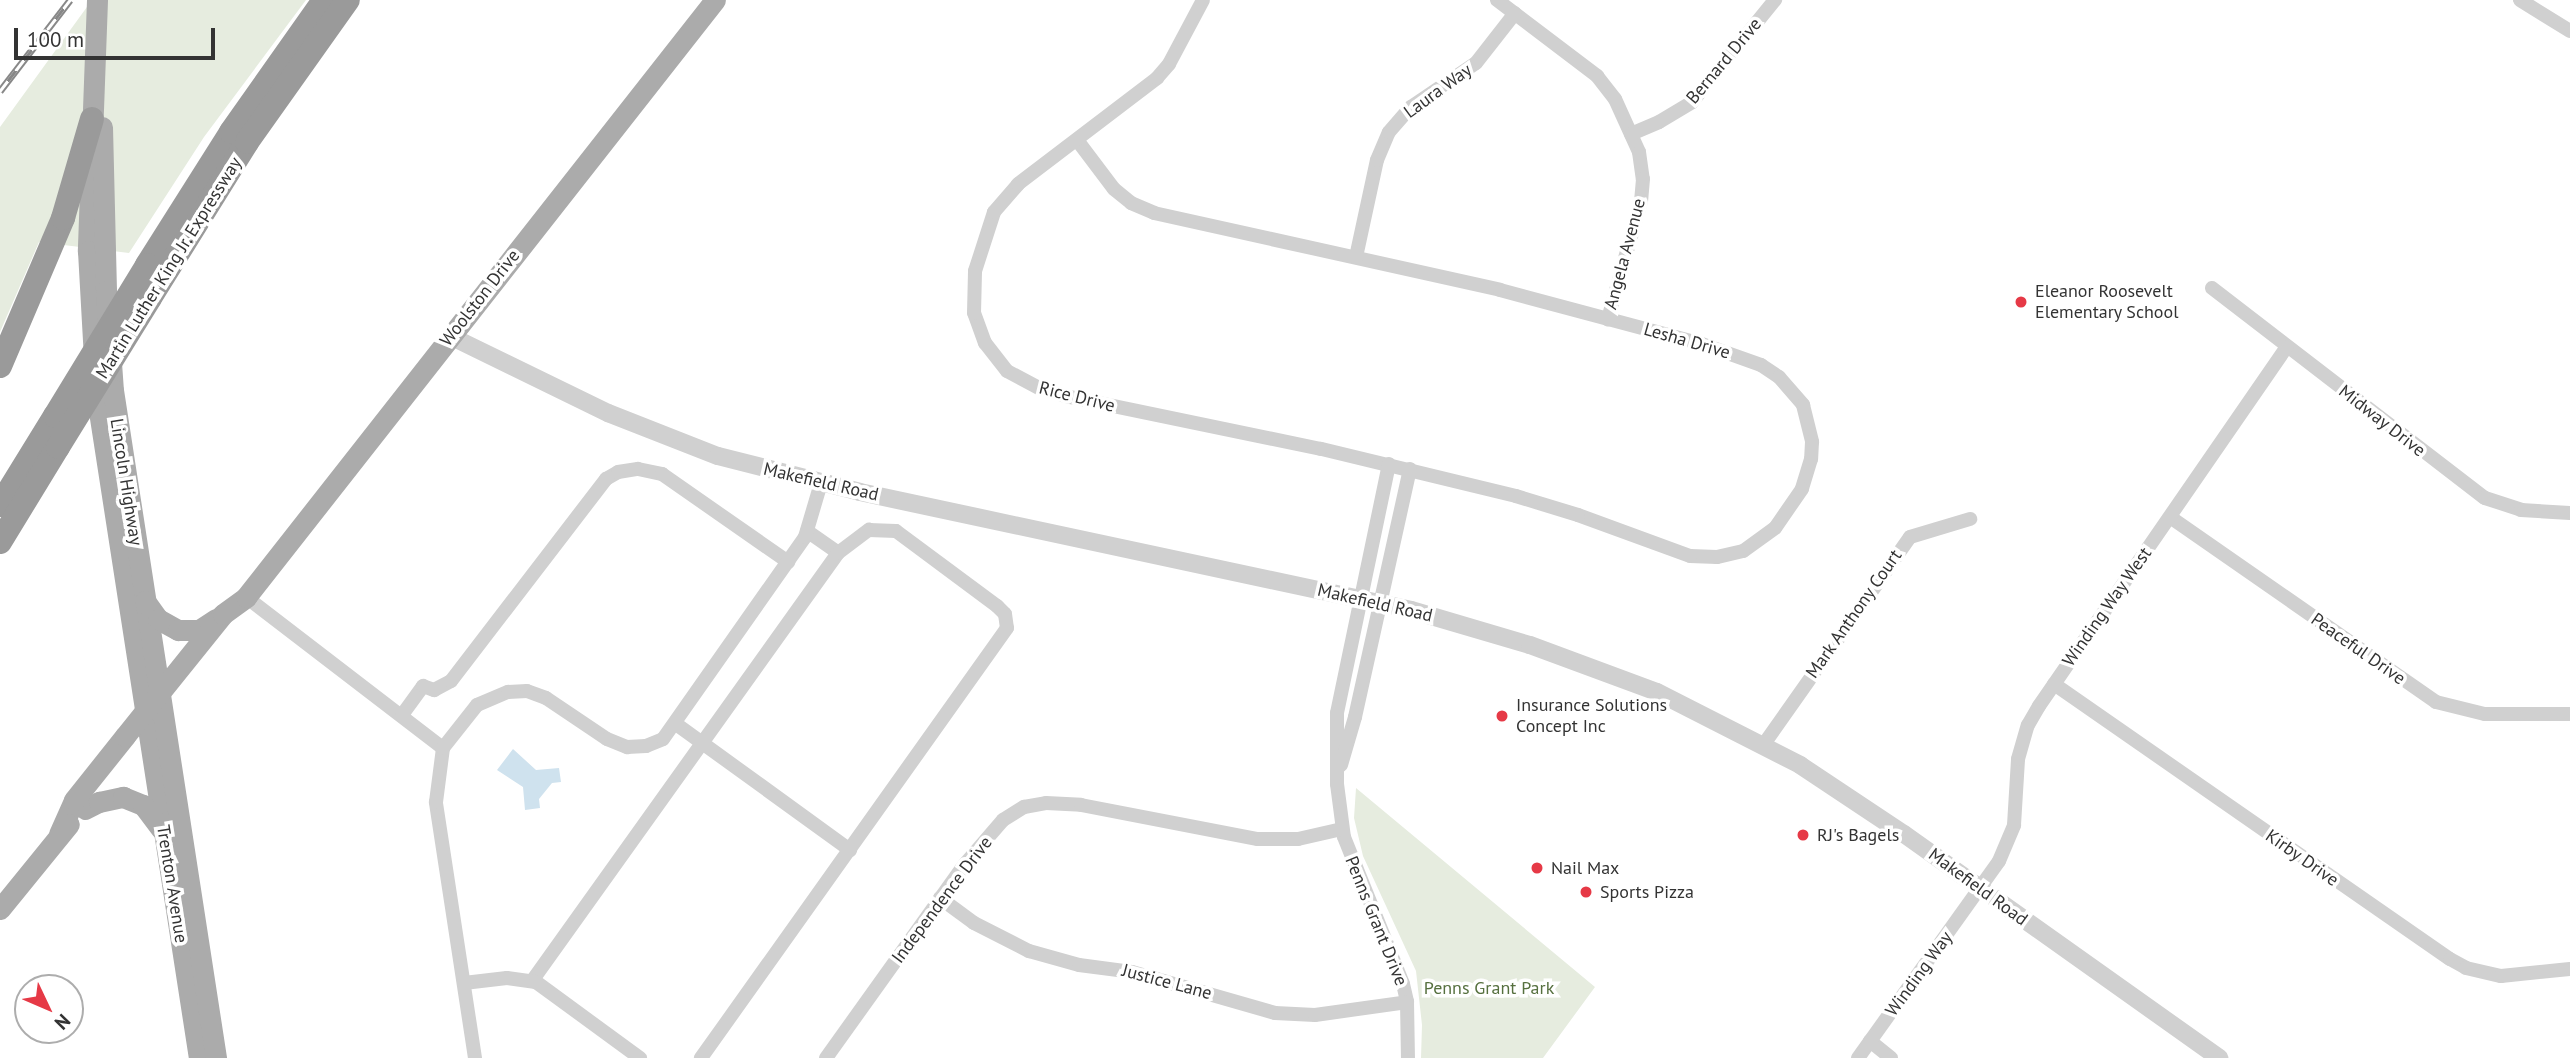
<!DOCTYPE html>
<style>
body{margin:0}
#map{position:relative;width:2570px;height:1058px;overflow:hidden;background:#fff;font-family:"PT Sans",sans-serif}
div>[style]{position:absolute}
.green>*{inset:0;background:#e6ecdf}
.water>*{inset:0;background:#cfe2ee}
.minor>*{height:14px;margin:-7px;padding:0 7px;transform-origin:7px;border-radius:7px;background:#d0d0d0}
.tertiary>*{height:18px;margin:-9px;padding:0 9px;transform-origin:9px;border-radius:9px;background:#d0d0d0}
.primary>*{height:21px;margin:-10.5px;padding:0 10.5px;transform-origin:10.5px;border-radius:10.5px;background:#ababab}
.motorway>*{height:24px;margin:-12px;padding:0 12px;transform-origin:12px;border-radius:12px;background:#9a9a9a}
.rail>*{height:7px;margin-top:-3.5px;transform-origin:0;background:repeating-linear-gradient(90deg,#fff 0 13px,#888 0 26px);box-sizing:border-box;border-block:2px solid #888}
.motorway-bridge>*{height:24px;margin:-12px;padding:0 12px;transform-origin:12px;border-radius:12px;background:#9a9a9a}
.dots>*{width:19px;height:19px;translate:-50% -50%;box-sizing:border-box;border:4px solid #fff;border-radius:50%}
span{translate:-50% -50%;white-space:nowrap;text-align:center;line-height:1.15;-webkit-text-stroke:7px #fff;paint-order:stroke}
.street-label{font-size:18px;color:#333}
.poi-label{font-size:18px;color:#333}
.left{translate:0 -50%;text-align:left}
.park-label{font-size:18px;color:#56703f}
.north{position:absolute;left:14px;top:974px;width:70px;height:70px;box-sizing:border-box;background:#fff;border:2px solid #adadad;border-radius:50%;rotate:134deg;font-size:19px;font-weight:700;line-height:28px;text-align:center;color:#333}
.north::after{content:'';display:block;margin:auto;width:24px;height:32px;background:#e63946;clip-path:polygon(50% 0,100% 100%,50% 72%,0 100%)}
.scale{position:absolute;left:14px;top:28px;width:201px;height:32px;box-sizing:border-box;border:4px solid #333;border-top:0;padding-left:9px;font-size:21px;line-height:24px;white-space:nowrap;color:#333;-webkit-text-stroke:5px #fff;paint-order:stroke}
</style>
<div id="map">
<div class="green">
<div style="clip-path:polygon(92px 0,306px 0,204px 137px,129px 253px,39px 242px,0 332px,0 127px)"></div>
<div style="clip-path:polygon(1356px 788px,1595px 987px,1543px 1058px,1421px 1058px,1422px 1025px,1416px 971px,1363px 856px,1354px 818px)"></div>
</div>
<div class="water">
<div style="clip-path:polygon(513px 749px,536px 770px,559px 768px,561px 782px,552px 783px,539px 799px,540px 808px,525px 810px,523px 787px,497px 770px)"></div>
</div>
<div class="minor">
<div style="left:1497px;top:0;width:126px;rotate:37.2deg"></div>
<div style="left:1597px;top:76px;width:29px;rotate:52deg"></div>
<div style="left:1615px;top:99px;width:58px;rotate:65.6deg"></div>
<div style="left:1639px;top:152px;width:27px;rotate:82deg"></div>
<div style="left:1643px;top:179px;width:22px;rotate:95deg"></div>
<div style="left:1641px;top:201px;width:123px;rotate:105.6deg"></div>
<div style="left:2520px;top:0;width:59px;rotate:31.8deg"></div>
<div style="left:1631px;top:134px;width:30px;rotate:-23deg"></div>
<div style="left:1659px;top:122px;width:39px;rotate:-31deg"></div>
<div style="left:1692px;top:102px;width:132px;rotate:-50.9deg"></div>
<div style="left:1077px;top:140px;width:61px;rotate:52.9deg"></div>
<div style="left:1114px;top:189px;width:22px;rotate:39deg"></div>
<div style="left:1131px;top:203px;width:25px;rotate:23deg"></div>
<div style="left:1154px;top:213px;width:354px;rotate:12.5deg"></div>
<div style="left:1500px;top:290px;width:209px;rotate:15deg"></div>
<div style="left:1702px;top:344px;width:63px;rotate:19.6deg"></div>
<div style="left:1761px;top:365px;width:22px;rotate:34deg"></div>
<div style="left:1779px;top:377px;width:37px;rotate:49deg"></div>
<div style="left:1803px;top:405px;width:38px;rotate:76deg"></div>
<div style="left:1812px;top:442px;width:17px;rotate:93deg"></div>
<div style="left:1811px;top:459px;width:31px;rotate:107deg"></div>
<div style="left:1802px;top:489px;width:47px;rotate:124.7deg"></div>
<div style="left:1775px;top:528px;width:39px;rotate:144deg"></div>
<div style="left:1743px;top:551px;width:27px;rotate:167deg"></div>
<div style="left:1717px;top:557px;width:27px;rotate:-178deg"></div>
<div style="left:1690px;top:556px;width:119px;rotate:-159.9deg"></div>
<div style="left:1578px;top:515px;width:65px;rotate:-163deg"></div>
<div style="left:1516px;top:496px;width:201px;rotate:-166.4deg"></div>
<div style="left:1321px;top:449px;width:257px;rotate:-168.3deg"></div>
<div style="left:1069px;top:397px;width:31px;rotate:-163deg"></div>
<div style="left:1039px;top:388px;width:36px;rotate:-152deg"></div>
<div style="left:1007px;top:371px;width:36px;rotate:-128deg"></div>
<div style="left:985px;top:343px;width:32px;rotate:-110deg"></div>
<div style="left:974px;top:313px;width:42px;rotate:-88.6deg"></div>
<div style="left:975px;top:271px;width:62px;rotate:-72.1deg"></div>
<div style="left:994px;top:212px;width:37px;rotate:-49deg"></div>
<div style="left:1018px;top:184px;width:175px;rotate:-37.3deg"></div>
<div style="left:1157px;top:78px;width:18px;rotate:-49deg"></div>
<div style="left:1169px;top:64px;width:72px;rotate:-62deg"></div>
<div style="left:1356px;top:257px;width:99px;rotate:-77.8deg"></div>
<div style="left:1377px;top:160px;width:30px;rotate:-67deg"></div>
<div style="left:1389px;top:132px;width:33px;rotate:-49deg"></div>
<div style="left:1411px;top:107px;width:78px;rotate:-34.1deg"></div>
<div style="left:1476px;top:63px;width:63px;rotate:-52deg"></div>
<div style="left:2212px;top:288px;width:344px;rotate:37.6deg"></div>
<div style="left:2485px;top:498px;width:38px;rotate:18deg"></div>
<div style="left:2521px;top:510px;width:49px;rotate:3.5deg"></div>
<div style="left:1389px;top:464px;width:254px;rotate:101.8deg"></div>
<div style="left:1337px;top:713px;width:71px;rotate:90deg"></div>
<div style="left:1337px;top:784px;width:53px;rotate:82.5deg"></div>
<div style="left:1344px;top:837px;width:158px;rotate:68.1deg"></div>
<div style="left:1403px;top:984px;width:18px;rotate:77deg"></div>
<div style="left:1407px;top:1002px;width:56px;rotate:89deg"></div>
<div style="left:2170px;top:517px;width:324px;rotate:34.8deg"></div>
<div style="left:2436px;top:702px;width:50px;rotate:13.8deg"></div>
<div style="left:2485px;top:714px;width:85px"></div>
<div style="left:807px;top:531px;width:38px;rotate:35deg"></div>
<div style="left:246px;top:597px;width:248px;rotate:37.5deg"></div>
<div style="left:2054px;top:684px;width:482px;rotate:34.8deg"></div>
<div style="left:2450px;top:959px;width:18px;rotate:29deg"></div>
<div style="left:2466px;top:968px;width:36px;rotate:13deg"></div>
<div style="left:2501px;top:976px;width:69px;rotate:-5.8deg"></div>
<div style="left:402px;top:715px;width:36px;rotate:-54deg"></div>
<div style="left:423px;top:686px;width:12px;rotate:20deg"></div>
<div style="left:434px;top:690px;width:19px;rotate:-28deg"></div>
<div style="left:451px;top:681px;width:255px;rotate:-52.5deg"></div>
<div style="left:606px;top:479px;width:14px;rotate:-30deg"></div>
<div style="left:618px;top:472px;width:20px;rotate:-9deg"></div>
<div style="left:638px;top:469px;width:25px;rotate:12deg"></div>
<div style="left:662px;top:474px;width:154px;rotate:34.9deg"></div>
<div style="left:676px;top:724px;width:215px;rotate:35.9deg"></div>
<div style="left:1764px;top:744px;width:253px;rotate:-54.8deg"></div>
<div style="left:1910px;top:537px;width:63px;rotate:-16.7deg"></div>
<div style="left:1341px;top:765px;width:50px;rotate:-73.7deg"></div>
<div style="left:1355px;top:717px;width:254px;rotate:-77.5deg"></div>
<div style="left:940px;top:898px;width:42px;rotate:36.3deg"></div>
<div style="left:974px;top:923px;width:62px;rotate:27deg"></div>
<div style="left:1029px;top:951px;width:52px;rotate:15.6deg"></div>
<div style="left:1079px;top:965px;width:53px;rotate:7.5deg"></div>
<div style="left:1132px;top:972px;width:149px;rotate:16deg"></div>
<div style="left:1275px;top:1013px;width:40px;rotate:2.9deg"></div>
<div style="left:1315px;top:1015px;width:93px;rotate:-8deg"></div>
<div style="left:532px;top:981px;width:526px;rotate:-54.44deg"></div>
<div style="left:838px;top:553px;width:39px;rotate:-37deg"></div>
<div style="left:869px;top:530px;width:27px;rotate:2deg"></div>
<div style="left:896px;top:531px;width:126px;rotate:36.6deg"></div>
<div style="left:997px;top:606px;width:11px;rotate:45deg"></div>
<div style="left:1005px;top:614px;width:14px;rotate:82deg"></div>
<div style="left:1007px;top:628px;width:528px;rotate:125.44deg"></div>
<div style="left:464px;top:983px;width:43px;rotate:-6.6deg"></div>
<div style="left:507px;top:978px;width:29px;rotate:8deg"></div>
<div style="left:536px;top:982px;width:129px;rotate:36.2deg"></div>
<div style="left:1870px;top:1041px;width:27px;rotate:39deg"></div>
<div style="left:475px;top:1058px;width:259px;rotate:-98.7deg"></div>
<div style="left:436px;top:802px;width:54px;rotate:-82.6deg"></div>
<div style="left:443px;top:748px;width:55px;rotate:-51.7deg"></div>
<div style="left:477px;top:705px;width:34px;rotate:-23deg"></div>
<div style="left:508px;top:692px;width:19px;rotate:-3deg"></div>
<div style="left:527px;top:691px;width:20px;rotate:20deg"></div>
<div style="left:546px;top:698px;width:73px;rotate:33.9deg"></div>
<div style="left:607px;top:739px;width:22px;rotate:22deg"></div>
<div style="left:627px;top:747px;width:19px;rotate:-3deg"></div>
<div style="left:646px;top:746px;width:18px;rotate:-22deg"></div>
<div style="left:663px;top:739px;width:247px;rotate:-54.9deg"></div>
<div style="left:805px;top:537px;width:56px;rotate:-73.5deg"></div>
<div style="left:826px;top:1058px;width:239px;rotate:-54.4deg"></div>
<div style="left:965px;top:864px;width:58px;rotate:-49.2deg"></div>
<div style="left:1003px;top:820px;width:25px;rotate:-32deg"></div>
<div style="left:1024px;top:807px;width:22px;rotate:-10deg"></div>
<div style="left:1046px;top:803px;width:35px;rotate:3deg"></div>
<div style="left:1081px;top:805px;width:180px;rotate:10.9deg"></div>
<div style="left:1258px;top:839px;width:40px"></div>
<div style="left:1298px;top:839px;width:45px;rotate:-12.8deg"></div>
<div style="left:1858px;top:1058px;width:242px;rotate:-54.4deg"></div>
<div style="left:1999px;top:861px;width:39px;rotate:-67deg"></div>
<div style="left:2014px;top:825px;width:66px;rotate:-86.5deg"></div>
<div style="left:2018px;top:759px;width:35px;rotate:-74deg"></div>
<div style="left:2028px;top:725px;width:22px;rotate:-60deg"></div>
<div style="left:2039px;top:706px;width:436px;rotate:-55.4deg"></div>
</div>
<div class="tertiary">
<div style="left:450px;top:336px;width:176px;rotate:26deg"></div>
<div style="left:608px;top:413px;width:118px;rotate:21.4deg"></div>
<div style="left:718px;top:456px;width:146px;rotate:14.2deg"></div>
<div style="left:860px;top:492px;width:563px;rotate:12.09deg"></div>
<div style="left:1411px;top:610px;width:124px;rotate:16.4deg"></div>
<div style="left:1530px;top:645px;width:135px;rotate:20.3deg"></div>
<div style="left:1657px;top:692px;width:161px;rotate:27deg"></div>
<div style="left:1800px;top:765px;width:125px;rotate:33.6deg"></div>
<div style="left:1904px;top:834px;width:387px;rotate:35.4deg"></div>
</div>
<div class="primary">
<div style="left:97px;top:0;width:251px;rotate:92.1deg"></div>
<div style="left:88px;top:251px;width:141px;rotate:86.8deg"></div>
<div style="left:96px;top:392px;width:674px;rotate:81.21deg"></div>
<div style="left:102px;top:127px;width:164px;rotate:88.6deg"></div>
<div style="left:106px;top:291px;width:99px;rotate:86deg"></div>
<div style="left:113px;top:390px;width:676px;rotate:81.23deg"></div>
<div style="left:145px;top:601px;width:22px;rotate:54deg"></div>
<div style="left:158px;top:619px;width:23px;rotate:29deg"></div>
<div style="left:178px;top:630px;width:21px"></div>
<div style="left:199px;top:630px;width:20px;rotate:-33deg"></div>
<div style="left:85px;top:809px;width:16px;rotate:-27deg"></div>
<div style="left:99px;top:802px;width:25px;rotate:-12deg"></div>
<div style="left:123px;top:797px;width:22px;rotate:22deg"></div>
<div style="left:143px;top:805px;width:30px;rotate:53deg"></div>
<div style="left:59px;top:834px;width:37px;rotate:-66deg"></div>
<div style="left:74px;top:800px;width:82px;rotate:-51.4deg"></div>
<div style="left:125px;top:736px;width:156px;rotate:-51.2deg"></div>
<div style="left:223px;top:614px;width:29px;rotate:-36deg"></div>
<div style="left:246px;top:597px;width:759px;rotate:-51.85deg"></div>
<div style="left:0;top:909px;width:109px;rotate:-50.9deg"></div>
</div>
<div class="motorway">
<div style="left:147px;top:265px;width:157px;rotate:-57.7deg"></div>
<div style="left:231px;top:132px;width:161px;rotate:-54.8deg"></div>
<div style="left:150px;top:298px;width:184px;rotate:-58.1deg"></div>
<div style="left:247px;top:142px;width:174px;rotate:-54.6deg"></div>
<div style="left:0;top:366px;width:161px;rotate:-66.9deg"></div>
<div style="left:63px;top:218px;width:103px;rotate:-73.7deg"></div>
<div style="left:0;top:505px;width:105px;rotate:-58.3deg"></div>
<div style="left:0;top:542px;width:111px;rotate:-58.6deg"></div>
</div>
<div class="rail">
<div style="left:0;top:91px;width:115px;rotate:-52.4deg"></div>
</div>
<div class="motorway-bridge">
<div style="left:55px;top:416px;width:177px;rotate:-58.6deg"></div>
<div style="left:58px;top:447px;width:175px;rotate:-58.3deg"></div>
</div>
<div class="dots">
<div style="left:2021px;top:302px;background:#e63946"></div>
<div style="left:1502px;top:716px;background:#e63946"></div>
<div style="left:1803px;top:835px;background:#e63946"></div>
<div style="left:1537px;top:868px;background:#e63946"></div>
<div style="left:1586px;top:892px;background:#e63946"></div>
</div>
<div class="street-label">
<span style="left:1724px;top:61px;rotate:-50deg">Bernard Drive</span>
<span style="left:1438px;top:91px;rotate:-36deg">Laura Way</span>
<span style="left:1625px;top:254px;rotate:-75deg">Angela Avenue</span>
<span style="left:169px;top:268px;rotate:-58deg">Martin Luther King Jr. Expressway</span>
<span style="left:480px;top:298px;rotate:-52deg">Woolston Drive</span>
<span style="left:1687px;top:341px;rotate:16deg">Lesha Drive</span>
<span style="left:1077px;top:397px;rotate:14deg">Rice Drive</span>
<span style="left:2382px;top:421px;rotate:38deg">Midway Drive</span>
<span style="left:126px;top:482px;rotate:81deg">Lincoln Highway</span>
<span style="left:821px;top:482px;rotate:13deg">Makefield Road</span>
<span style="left:1375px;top:603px;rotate:13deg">Makefield Road</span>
<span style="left:2107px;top:607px;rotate:-55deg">Winding Way West</span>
<span style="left:1854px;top:614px;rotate:-55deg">Mark Anthony Court</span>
<span style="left:2358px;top:649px;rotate:35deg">Peaceful Drive</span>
<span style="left:2302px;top:858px;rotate:35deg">Kirby Drive</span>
<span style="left:172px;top:884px;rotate:81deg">Trenton Avenue</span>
<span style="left:1978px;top:887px;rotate:36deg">Makefield Road</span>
<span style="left:942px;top:900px;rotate:-53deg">Independence Drive</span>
<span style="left:1376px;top:921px;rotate:68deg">Penns Grant Drive</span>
<span style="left:1919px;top:974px;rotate:-54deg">Winding Way</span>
<span style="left:1167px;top:982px;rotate:15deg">Justice Lane</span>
</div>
<div class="poi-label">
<span class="left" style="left:2035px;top:302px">Eleanor Roosevelt<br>Elementary School</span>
<span class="left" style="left:1516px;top:716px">Insurance Solutions<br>Concept Inc</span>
<span class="left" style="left:1817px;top:835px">RJ's Bagels</span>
<span class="left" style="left:1551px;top:868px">Nail Max</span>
<span class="left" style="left:1600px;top:892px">Sports Pizza</span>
</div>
<div class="park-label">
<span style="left:1489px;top:988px">Penns Grant Park</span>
</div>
<div class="north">N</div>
<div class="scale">100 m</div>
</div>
